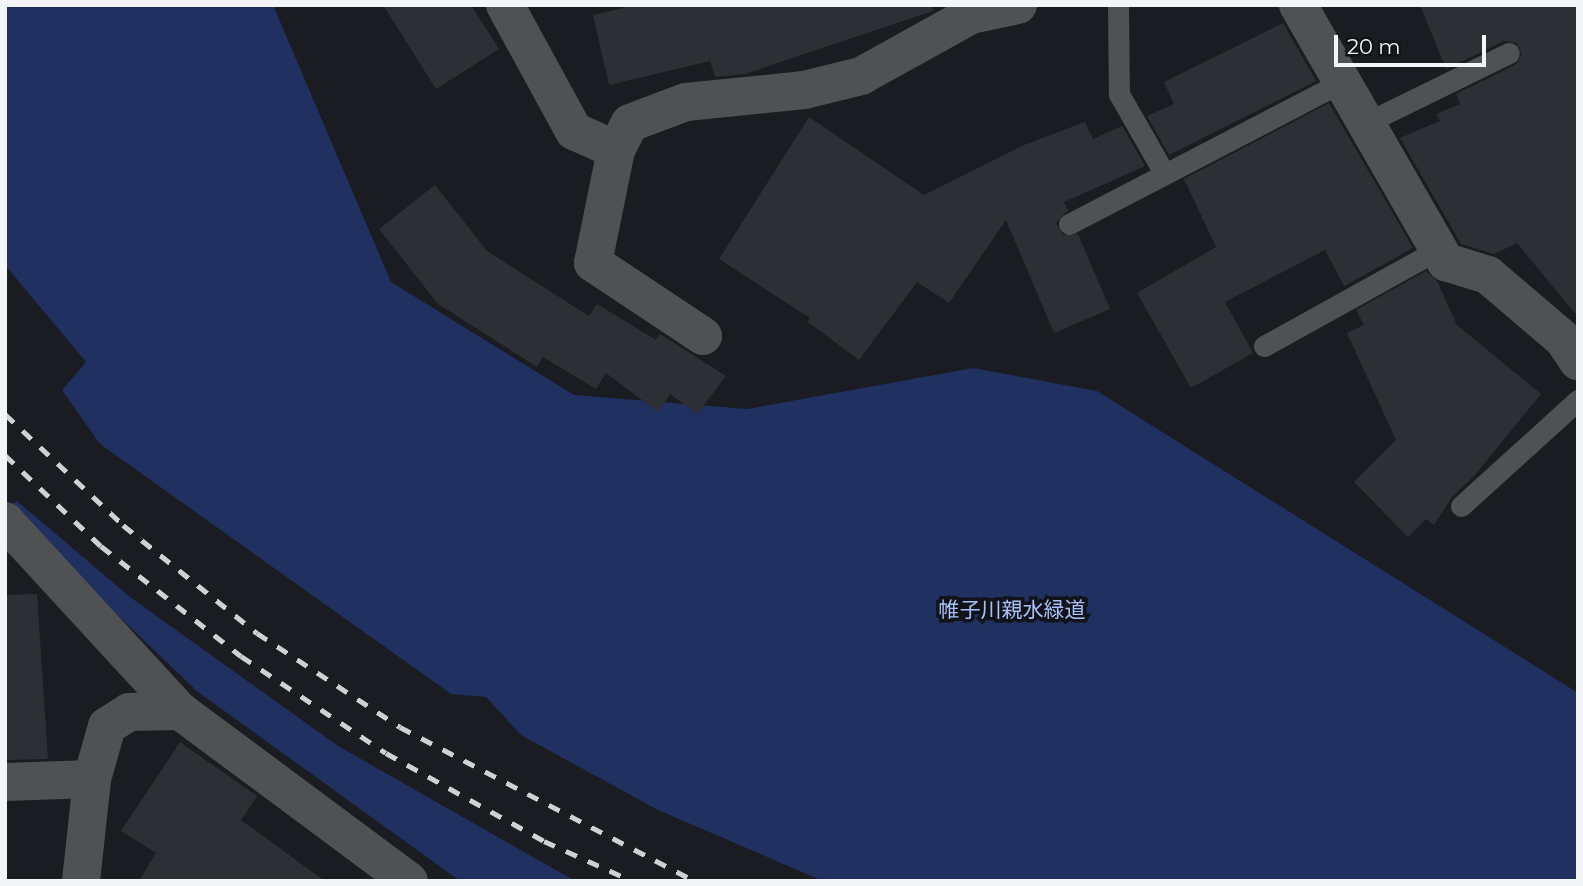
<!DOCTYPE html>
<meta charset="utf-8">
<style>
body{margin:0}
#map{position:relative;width:1583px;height:886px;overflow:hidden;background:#1a1c21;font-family:Montserrat,"Noto Sans JP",sans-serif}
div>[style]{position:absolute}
.green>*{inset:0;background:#1f3061}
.building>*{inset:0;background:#2d2f34}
.lane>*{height:21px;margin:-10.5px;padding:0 10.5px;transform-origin:10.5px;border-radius:10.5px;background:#4f5153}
.street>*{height:38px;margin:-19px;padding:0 19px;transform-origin:19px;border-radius:19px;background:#4f5153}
.rail>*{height:5px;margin-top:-2.5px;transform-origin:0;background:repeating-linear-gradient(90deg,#cfd1d4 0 12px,transparent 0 24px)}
span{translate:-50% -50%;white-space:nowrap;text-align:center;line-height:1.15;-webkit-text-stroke:7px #111318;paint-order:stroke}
.park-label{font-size:21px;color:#a8c0f9}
.frame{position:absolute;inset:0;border:7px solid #f3f5f8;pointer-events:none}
.scale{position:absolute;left:1334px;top:35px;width:152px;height:32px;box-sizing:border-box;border:4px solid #f3f5f8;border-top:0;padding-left:9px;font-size:21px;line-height:24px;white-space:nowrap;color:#f3f5f8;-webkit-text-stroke:5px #111318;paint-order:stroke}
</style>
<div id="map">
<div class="green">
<div style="clip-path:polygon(5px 5px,273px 5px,391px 282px,574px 395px,747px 409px,973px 368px,1097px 391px,1578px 693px,1578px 881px,823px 881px,658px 810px,521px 735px,486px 697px,451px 694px,100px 444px,62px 390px,86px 362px,5px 265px)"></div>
<div style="clip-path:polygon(17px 501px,130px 597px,338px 746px,575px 881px,460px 881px,198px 692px,110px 608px,12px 504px)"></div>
</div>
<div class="building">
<div style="clip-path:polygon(383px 5px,471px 5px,499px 49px,436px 89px)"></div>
<div style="clip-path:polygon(636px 5px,932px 5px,933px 11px,745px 74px,715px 77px,710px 61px,609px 85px,593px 15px)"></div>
<div style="clip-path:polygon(1420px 5px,1578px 5px,1578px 317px,1517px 243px,1494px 254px,1461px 244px,1400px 138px,1440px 121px,1436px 114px,1460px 104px,1456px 94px,1515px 65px,1522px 55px,1517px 43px,1504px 41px,1446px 69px)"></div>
<div style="clip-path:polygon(1283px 23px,1316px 81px,1169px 155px,1147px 116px,1174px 104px,1164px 82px)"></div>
<div style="clip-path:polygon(1329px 103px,1413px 248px,1344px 286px,1325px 250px,1225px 302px,1253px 353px,1191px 388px,1137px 293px,1216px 247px,1184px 179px)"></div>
<div style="clip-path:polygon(809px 117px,924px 195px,1024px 145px,1085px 122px,1093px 139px,1122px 126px,1145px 166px,1064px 202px,1068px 210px,1056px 223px,1063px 235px,1078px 234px,1110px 309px,1054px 333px,1006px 220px,949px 303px,917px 282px,859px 360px,808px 322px,810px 318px,719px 259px)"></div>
<div style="clip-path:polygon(435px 185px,487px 251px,589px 316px,597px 304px,656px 340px,660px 334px,726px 376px,697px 414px,670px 394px,658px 412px,606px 373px,596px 389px,543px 357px,537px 367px,438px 304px,379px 229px)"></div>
<div style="clip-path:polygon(1426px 271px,1437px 281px,1457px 325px,1541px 394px,1474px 476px,1452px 497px,1434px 525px,1426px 519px,1408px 537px,1354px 482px,1396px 440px,1347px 333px,1364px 325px,1356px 310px)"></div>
<div style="clip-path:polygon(37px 594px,48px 759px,5px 760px,5px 595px)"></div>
<div style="clip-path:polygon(180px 742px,257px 796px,241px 820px,325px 881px,139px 881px,156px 853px,121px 831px)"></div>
</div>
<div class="lane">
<div style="left:1118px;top:5px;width:89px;rotate:89.4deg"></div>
<div style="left:1119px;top:94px;width:91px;rotate:60.3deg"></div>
<div style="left:1366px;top:123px;width:159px;rotate:-26.1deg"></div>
<div style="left:1069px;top:224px;width:308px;rotate:-27.5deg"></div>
<div style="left:1264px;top:346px;width:200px;rotate:-29deg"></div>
<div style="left:1461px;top:506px;width:158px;rotate:-42.2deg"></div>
</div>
<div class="street">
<div style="left:505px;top:5px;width:144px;rotate:61.3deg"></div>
<div style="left:574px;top:131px;width:46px;rotate:24.3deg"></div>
<div style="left:1298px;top:5px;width:297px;rotate:60.1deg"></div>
<div style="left:1446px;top:262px;width:44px;rotate:17.2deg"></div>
<div style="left:1488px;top:275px;width:99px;rotate:40.5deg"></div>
<div style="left:1563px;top:339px;width:27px;rotate:56deg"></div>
<div style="left:703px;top:336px;width:132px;rotate:-146.4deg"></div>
<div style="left:593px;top:263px;width:115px;rotate:-78.5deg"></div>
<div style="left:616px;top:150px;width:30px;rotate:-63deg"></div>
<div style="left:630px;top:123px;width:60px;rotate:-20.6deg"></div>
<div style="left:686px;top:102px;width:119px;rotate:-5.8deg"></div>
<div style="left:804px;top:90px;width:59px;rotate:-13.8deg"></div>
<div style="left:861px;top:76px;width:126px;rotate:-29deg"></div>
<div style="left:971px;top:15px;width:48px;rotate:-12deg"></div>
<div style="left:5px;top:521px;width:258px;rotate:47.4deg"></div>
<div style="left:180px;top:711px;width:285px;rotate:36.6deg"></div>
<div style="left:5px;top:782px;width:87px;rotate:-2deg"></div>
<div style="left:81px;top:881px;width:103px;rotate:-83.8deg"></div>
<div style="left:92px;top:779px;width:55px;rotate:-74.2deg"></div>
<div style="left:107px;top:726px;width:26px;rotate:-32deg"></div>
<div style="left:129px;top:712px;width:51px;rotate:-1.1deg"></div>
</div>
<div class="rail">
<div style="left:5px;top:414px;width:162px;rotate:43.2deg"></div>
<div style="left:123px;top:525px;width:172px;rotate:38.9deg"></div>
<div style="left:257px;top:633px;width:171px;rotate:33.3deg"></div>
<div style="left:400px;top:727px;width:332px;rotate:27.6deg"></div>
<div style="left:5px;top:455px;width:132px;rotate:43.5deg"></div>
<div style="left:101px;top:546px;width:178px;rotate:38.2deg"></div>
<div style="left:241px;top:656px;width:174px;rotate:33.8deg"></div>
<div style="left:386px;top:753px;width:181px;rotate:29.1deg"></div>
<div style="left:544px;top:841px;width:97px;rotate:24.4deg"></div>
</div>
<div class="park-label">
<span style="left:1012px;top:610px">帷子川親水緑道</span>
</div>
<div class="frame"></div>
<div class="scale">20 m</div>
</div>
